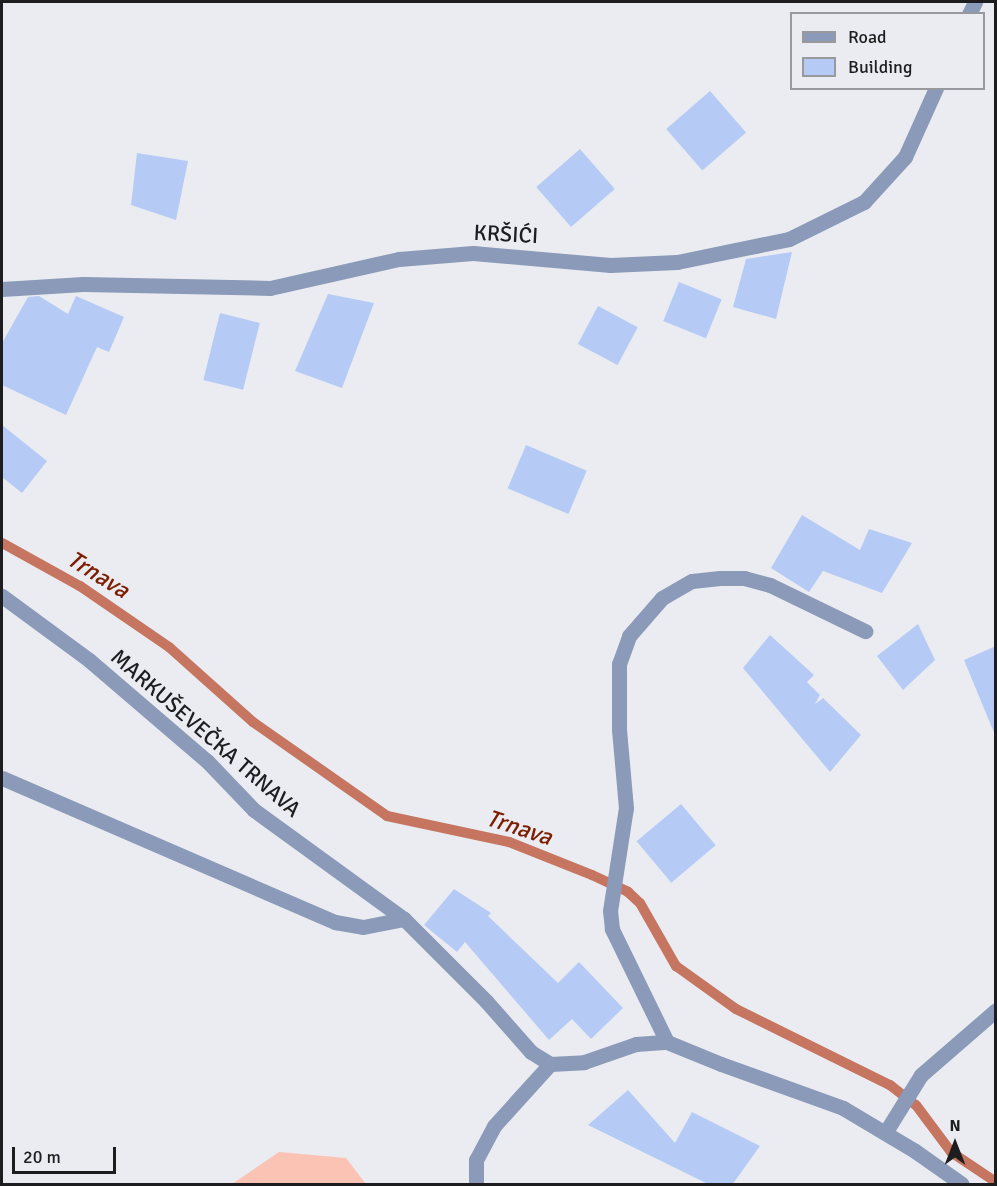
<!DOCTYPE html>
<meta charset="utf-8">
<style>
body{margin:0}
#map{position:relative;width:997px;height:1186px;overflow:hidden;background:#eaecf1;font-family:Signika,sans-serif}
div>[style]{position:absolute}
.green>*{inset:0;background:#fac3b4}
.stream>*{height:10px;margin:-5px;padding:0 5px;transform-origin:5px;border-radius:5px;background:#c57560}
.building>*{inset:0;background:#b5cbf5;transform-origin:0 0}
.lane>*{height:15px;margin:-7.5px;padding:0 7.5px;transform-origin:7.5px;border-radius:7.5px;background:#8a9ab8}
.street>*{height:15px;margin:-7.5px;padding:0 7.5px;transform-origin:7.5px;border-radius:7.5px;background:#8a9ab8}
span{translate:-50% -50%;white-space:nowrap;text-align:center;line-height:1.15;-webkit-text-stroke:4.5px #eaecf1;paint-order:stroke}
.street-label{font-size:22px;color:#1d1d1f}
.water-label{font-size:24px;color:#7d1d00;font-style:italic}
.frame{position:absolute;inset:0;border:3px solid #1d1d1f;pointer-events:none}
.legend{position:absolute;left:790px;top:12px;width:195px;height:78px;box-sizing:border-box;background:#eaecf1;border:2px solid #98999d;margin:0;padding:8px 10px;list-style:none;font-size:18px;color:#1d1d1f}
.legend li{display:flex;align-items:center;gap:12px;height:30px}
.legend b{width:30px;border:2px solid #98999d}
.north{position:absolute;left:925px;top:1114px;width:60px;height:60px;-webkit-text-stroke:4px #eaecf1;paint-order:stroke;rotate:0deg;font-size:16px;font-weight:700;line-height:24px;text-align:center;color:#1d1d1f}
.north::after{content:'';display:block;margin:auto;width:21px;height:27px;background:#1d1d1f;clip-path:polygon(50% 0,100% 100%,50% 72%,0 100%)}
.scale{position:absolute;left:12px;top:1147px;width:104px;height:27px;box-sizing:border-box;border:3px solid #1d1d1f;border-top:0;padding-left:8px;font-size:18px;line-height:21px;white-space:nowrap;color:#1d1d1f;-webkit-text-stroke:4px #eaecf1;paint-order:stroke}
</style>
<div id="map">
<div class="green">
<div style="clip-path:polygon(279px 1152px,346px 1158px,366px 1184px,232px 1184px)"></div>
</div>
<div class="stream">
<div style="left:2px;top:543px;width:89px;rotate:28.9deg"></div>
<div style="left:80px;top:586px;width:108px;rotate:34.4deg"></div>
<div style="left:169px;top:647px;width:113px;rotate:41.8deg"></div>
<div style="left:253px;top:722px;width:164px;rotate:35deg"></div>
<div style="left:387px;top:816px;width:125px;rotate:12deg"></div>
<div style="left:509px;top:842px;width:89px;rotate:21.7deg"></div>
<div style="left:592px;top:875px;width:40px;rotate:25deg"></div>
<div style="left:628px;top:892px;width:16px;rotate:43deg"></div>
<div style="left:640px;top:903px;width:73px;rotate:60.3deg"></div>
<div style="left:676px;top:966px;width:74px;rotate:35.6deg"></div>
<div style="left:736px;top:1009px;width:172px;rotate:26.3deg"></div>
<div style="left:890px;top:1085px;width:33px;rotate:38deg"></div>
<div style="left:916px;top:1105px;width:59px;rotate:53.3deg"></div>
<div style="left:951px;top:1152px;width:54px;rotate:33.7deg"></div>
</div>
<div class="building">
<div style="left:710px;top:91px;width:55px;height:58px;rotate:49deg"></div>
<div style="left:580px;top:149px;width:53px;height:58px;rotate:49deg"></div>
<div style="clip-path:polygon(137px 153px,188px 161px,176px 220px,131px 205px)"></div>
<div style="clip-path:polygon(792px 252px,776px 319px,733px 307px,746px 259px)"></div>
<div style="left:679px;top:282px;width:46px;height:42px;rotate:22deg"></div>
<div style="clip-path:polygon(328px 294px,374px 303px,342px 388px,295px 371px)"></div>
<div style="clip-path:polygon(39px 296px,68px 314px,76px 296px,124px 317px,109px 352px,97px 347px,66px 415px,2px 385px,2px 343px,28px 297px)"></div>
<div style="left:598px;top:306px;width:45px;height:43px;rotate:28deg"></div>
<div style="left:220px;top:313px;width:41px;height:69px;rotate:14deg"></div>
<div style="clip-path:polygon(2px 425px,47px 461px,22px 493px,2px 477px)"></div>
<div style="left:526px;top:445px;width:66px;height:47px;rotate:23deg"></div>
<div style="clip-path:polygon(802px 515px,860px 550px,869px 529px,912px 543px,882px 593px,823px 571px,809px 592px,771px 568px)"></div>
<div style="clip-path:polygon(918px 624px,935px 660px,903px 690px,877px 656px)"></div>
<div style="clip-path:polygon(770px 635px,814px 675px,807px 682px,820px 695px,815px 704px,823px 698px,861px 735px,830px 772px,743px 668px)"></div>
<div style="clip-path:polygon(996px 646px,996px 735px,995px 735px,964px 660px)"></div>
<div style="left:681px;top:804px;width:54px;height:58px;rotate:50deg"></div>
<div style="clip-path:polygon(454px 889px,491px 913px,488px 916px,558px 983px,579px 962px,623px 1008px,591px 1039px,572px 1019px,549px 1040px,465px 942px,457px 952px,424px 925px)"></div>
<div style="clip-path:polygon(628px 1090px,675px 1143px,692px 1112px,760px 1146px,732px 1185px,710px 1185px,588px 1125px)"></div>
</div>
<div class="lane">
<div style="left:885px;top:1133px;width:68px;rotate:-58.2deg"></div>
<div style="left:921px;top:1075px;width:99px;rotate:-40.9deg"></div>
</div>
<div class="street">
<div style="left:969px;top:14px;width:13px;rotate:-63deg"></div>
<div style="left:2px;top:289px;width:81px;rotate:-3.5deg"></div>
<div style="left:83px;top:284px;width:187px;rotate:1.2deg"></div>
<div style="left:270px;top:288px;width:132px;rotate:-12.7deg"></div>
<div style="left:399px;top:259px;width:74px;rotate:-4.6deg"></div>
<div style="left:473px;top:253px;width:138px;rotate:5deg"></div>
<div style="left:610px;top:265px;width:67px;rotate:-2.6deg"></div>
<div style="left:677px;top:262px;width:114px;rotate:-11.6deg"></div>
<div style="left:789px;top:239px;width:84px;rotate:-26.3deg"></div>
<div style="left:864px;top:202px;width:61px;rotate:-47.7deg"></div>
<div style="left:905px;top:157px;width:76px;rotate:-65.8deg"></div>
<div style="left:2px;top:596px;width:108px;rotate:36.3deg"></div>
<div style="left:89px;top:660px;width:155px;rotate:40.6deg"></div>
<div style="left:207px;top:761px;width:68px;rotate:46.2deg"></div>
<div style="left:254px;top:810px;width:185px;rotate:36deg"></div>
<div style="left:404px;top:919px;width:116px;rotate:45deg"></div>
<div style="left:486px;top:1001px;width:68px;rotate:48.6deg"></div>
<div style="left:531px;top:1052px;width:22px;rotate:32deg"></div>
<div style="left:550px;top:1064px;width:34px;rotate:-3deg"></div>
<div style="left:584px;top:1062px;width:55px;rotate:-19.1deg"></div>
<div style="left:636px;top:1044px;width:31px;rotate:-4deg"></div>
<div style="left:667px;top:1042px;width:58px;rotate:22.2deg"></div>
<div style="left:721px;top:1064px;width:130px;rotate:19.8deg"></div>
<div style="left:843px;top:1108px;width:84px;rotate:30.8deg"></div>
<div style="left:915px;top:1151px;width:57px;rotate:35.1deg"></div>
<div style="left:2px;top:778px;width:363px;rotate:23.4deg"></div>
<div style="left:335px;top:922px;width:28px;rotate:10deg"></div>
<div style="left:363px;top:927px;width:42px;rotate:-11deg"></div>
<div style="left:667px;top:1042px;width:126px;rotate:-116deg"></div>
<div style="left:612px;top:929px;width:18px;rotate:-96deg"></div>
<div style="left:610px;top:911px;width:104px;rotate:-81.2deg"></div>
<div style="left:626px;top:808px;width:78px;rotate:-95.1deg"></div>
<div style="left:619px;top:730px;width:66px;rotate:-90deg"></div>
<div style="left:619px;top:664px;width:30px;rotate:-70deg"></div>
<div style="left:629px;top:636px;width:50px;rotate:-49deg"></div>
<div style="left:662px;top:598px;width:34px;rotate:-30deg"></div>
<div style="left:692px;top:581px;width:28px;rotate:-6deg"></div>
<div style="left:720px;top:578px;width:24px"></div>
<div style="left:744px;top:578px;width:27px;rotate:15deg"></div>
<div style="left:770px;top:585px;width:106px;rotate:25.8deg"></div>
<div style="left:476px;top:1184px;width:24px;rotate:-90deg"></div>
<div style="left:476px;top:1160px;width:38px;rotate:-62deg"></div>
<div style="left:494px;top:1126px;width:84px;rotate:-47.9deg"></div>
</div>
<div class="street-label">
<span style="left:506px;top:234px;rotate:3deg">KRŠIĆI</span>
<span style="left:206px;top:733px;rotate:41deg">MARKUŠEVEČKA TRNAVA</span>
</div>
<div class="water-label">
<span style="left:98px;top:575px;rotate:32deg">Trnava</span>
<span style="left:519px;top:828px;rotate:18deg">Trnava</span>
</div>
<div class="frame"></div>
<ul class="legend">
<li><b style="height:8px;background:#8a9ab8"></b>Road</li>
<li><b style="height:16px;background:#b5cbf5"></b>Building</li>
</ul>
<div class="north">N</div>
<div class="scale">20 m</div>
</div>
